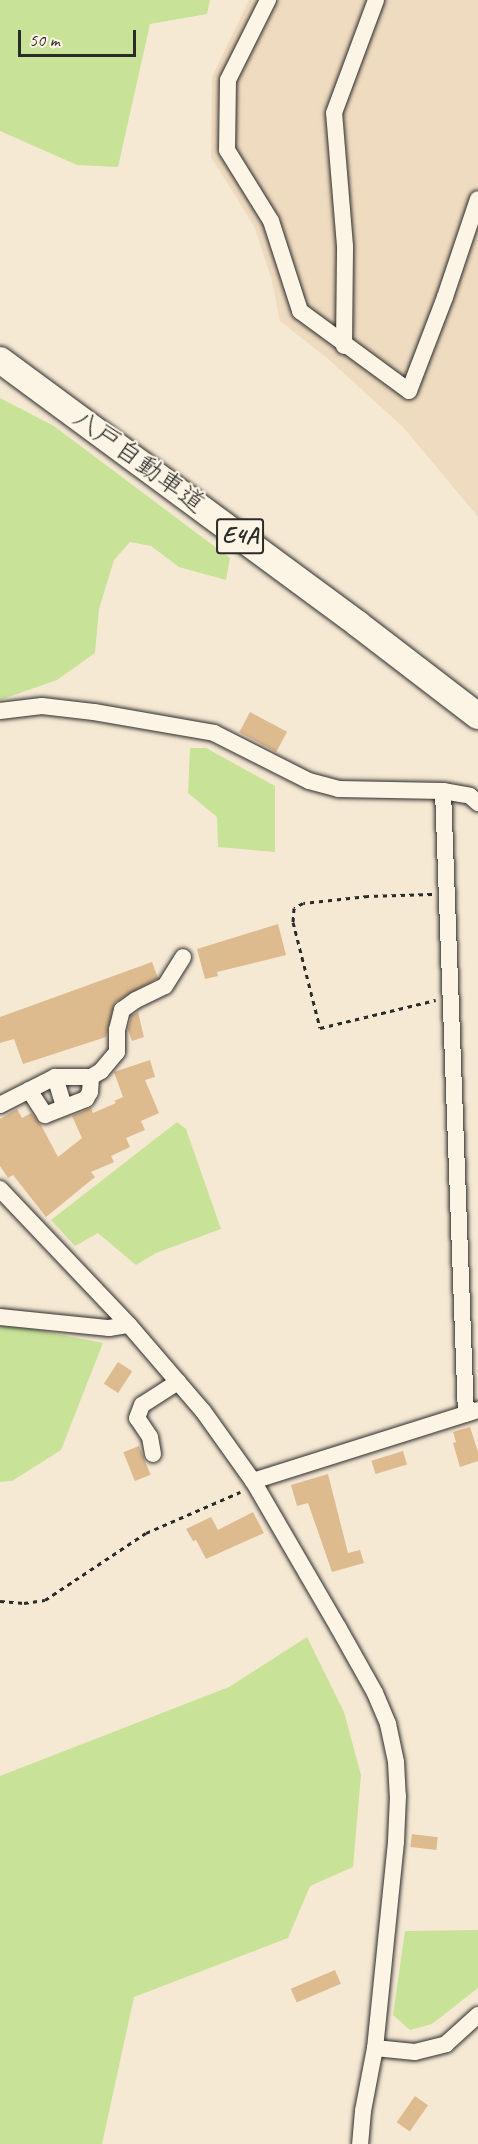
<!DOCTYPE html>
<meta charset="utf-8">
<style>
body{margin:0}
#map{position:relative;width:478px;height:2144px;overflow:hidden;background:#f6e9d4;font-family:Caveat,"Klee One",sans-serif}
div>[style]{position:absolute}
.built>*{inset:0;background:#efdbbf}
.green>*{inset:0;background:#c8e298}
.building>*{inset:0;background:#deba8f;transform-origin:0 0}
.path>*{height:3px;margin-top:-1.5px;transform-origin:0;background:repeating-linear-gradient(90deg,#2b2b2b 0 4.5px,transparent 0 9px)}
.roads{filter:drop-shadow(0 0 2px #2b2b2b) drop-shadow(0 0 2px #2b2b2b)}
.minor>*{height:16px;margin:-8px;padding:0 8px;transform-origin:8px;border-radius:8px;background:#fcf5e5}
.highway>*{height:26px;margin:-13px;padding:0 13px;transform-origin:13px;border-radius:13px;background:#fcf5e5}
span{translate:-50% -50%;white-space:nowrap;text-align:center;line-height:1.15;-webkit-text-stroke:4.5px #fcf5e5;paint-order:stroke}
.shield-label span{padding:2px 4px;background:#fcf5e5;border:2px solid;border-radius:4px;-webkit-text-stroke-width:0}
.shield-label{font-size:24px;color:#2b2b2b;font-weight:700}
.street-label{font-size:26px;color:#2b2b2b}
.scale{position:absolute;left:18px;top:30px;width:118px;height:27px;box-sizing:border-box;border:3px solid #2b2b2b;border-top:0;padding-left:8px;font-size:18px;line-height:21px;white-space:nowrap;color:#2b2b2b;-webkit-text-stroke:4px #fcf5e5;paint-order:stroke}
</style>
<div id="map">
<div class="built">
<div style="clip-path:polygon(249px 0,478px 0,478px 517px,404px 428px,327px 358px,280px 321px,272px 281px,254px 226px,211px 157px,212px 77px)"></div>
</div>
<div class="green">
<div style="clip-path:polygon(0 0,210px 0,207px 14px,150px 24px,118px 167px,77px 165px,0 131px)"></div>
<div style="clip-path:polygon(0 398px,54px 426px,230px 558px,226px 580px,179px 567px,151px 546px,130px 542px,114px 560px,99px 609px,95px 653px,57px 680px,0 700px)"></div>
<div style="clip-path:polygon(190px 748px,206px 748px,275px 786px,275px 852px,218px 847px,217px 817px,188px 793px)"></div>
<div style="clip-path:polygon(177px 1122px,186px 1129px,221px 1229px,156px 1253px,136px 1265px,98px 1233px,75px 1246px,51px 1220px)"></div>
<div style="clip-path:polygon(0 1323px,103px 1343px,61px 1450px,12px 1481px,0 1482px)"></div>
<div style="clip-path:polygon(307px 1637px,344px 1712px,361px 1775px,353px 1867px,310px 1886px,288px 1938px,134px 1997px,102px 2144px,0 2144px,0 1776px,229px 1687px)"></div>
<div style="clip-path:polygon(478px 1930px,478px 1988px,432px 2024px,410px 2030px,393px 2015px,405px 1931px)"></div>
</div>
<div class="building">
<div style="left:250px;top:712px;width:42px;height:23px;rotate:28deg"></div>
<div style="clip-path:polygon(278px 924px,286px 955px,217px 972px,218px 976px,205px 979px,197px 949px)"></div>
<div style="clip-path:polygon(152px 962px,158px 978px,115px 1002px,106px 1037px,23px 1064px,14px 1039px,0 1043px,0 1017px)"></div>
<div style="clip-path:polygon(138px 1012px,144px 1037px,132px 1041px,128px 1030px,131px 1016px)"></div>
<div style="clip-path:polygon(150px 1060px,155px 1077px,145px 1080px,159px 1113px,141px 1121px,145px 1130px,126px 1138px,130px 1147px,111px 1156px,114px 1162px,91px 1172px,95px 1177px,46px 1217px,13px 1175px,8px 1178px,0 1166px,0 1119px,17px 1109px,22px 1118px,31px 1113px,41px 1125px,58px 1157px,82px 1138px,72px 1116px,91px 1108px,93px 1113px,116px 1103px,114px 1101px,123px 1097px,114px 1072px)"></div>
<div style="left:118px;top:1362px;width:17px;height:26px;rotate:33deg"></div>
<div style="clip-path:polygon(470px 1427px,478px 1452px,478px 1461px,460px 1467px,453px 1443px,456px 1442px,453px 1432px)"></div>
<div style="left:139px;top:1446px;width:31px;height:17px;rotate:68deg"></div>
<div style="left:403px;top:1451px;width:14px;height:33px;rotate:73deg"></div>
<div style="clip-path:polygon(328px 1474px,348px 1553px,360px 1550px,364px 1563px,332px 1572px,308px 1503px,297px 1506px,291px 1485px)"></div>
<div style="clip-path:polygon(253px 1512px,264px 1533px,206px 1559px,196px 1540px,193px 1541px,186px 1529px,211px 1517px,218px 1530px)"></div>
<div style="left:412px;top:1834px;width:26px;height:13px;rotate:7deg"></div>
<div style="left:335px;top:1970px;width:15px;height:48px;rotate:67deg"></div>
<div style="left:415px;top:2096px;width:16px;height:32px;rotate:35deg"></div>
</div>
<div class="path">
<div style="left:432px;top:894px;width:64px;rotate:178.2deg"></div>
<div style="left:368px;top:896px;width:65px;rotate:173.9deg"></div>
<div style="left:303px;top:903px;width:10px;rotate:151deg"></div>
<div style="left:294px;top:908px;width:14px;rotate:94deg"></div>
<div style="left:293px;top:922px;width:109px;rotate:75.7deg"></div>
<div style="left:320px;top:1028px;width:119px;rotate:-13.6deg"></div>
<div style="left:0;top:1601px;width:24px;rotate:5deg"></div>
<div style="left:24px;top:1603px;width:21px;rotate:-8deg"></div>
<div style="left:45px;top:1600px;width:121px;rotate:-33.6deg"></div>
<div style="left:146px;top:1533px;width:103px;rotate:-23.6deg"></div>
</div>
<div class="roads">
<div class="minor">
<div style="left:268px;top:0;width:89px;rotate:116.6deg"></div>
<div style="left:228px;top:80px;width:70px;rotate:90.8deg"></div>
<div style="left:227px;top:150px;width:84px;rotate:58.2deg"></div>
<div style="left:271px;top:221px;width:95px;rotate:72.1deg"></div>
<div style="left:300px;top:311px;width:135px;rotate:36.3deg"></div>
<div style="left:409px;top:391px;width:101px;rotate:-69deg"></div>
<div style="left:445px;top:297px;width:103px;rotate:-71.4deg"></div>
<div style="left:344px;top:346px;width:100px;rotate:-89.4deg"></div>
<div style="left:345px;top:246px;width:133px;rotate:-94.7deg"></div>
<div style="left:334px;top:113px;width:121px;rotate:-69.6deg"></div>
<div style="left:0;top:711px;width:42px;rotate:-6.8deg"></div>
<div style="left:42px;top:706px;width:52px;rotate:6.6deg"></div>
<div style="left:94px;top:712px;width:122px;rotate:9.9deg"></div>
<div style="left:214px;top:733px;width:106px;rotate:26.8deg"></div>
<div style="left:309px;top:781px;width:30px;rotate:15deg"></div>
<div style="left:338px;top:789px;width:105px;rotate:1.1deg"></div>
<div style="left:443px;top:791px;width:27px;rotate:10deg"></div>
<div style="left:470px;top:796px;width:11px;rotate:41deg"></div>
<div style="left:443px;top:791px;width:623px;rotate:87.89deg"></div>
<div style="left:55px;top:1077px;width:31px;rotate:73deg"></div>
<div style="left:29px;top:1090px;width:30px;rotate:57deg"></div>
<div style="left:45px;top:1115px;width:44px;rotate:-21.3deg"></div>
<div style="left:86px;top:1099px;width:8px;rotate:-60deg"></div>
<div style="left:90px;top:1092px;width:15px;rotate:-86deg"></div>
<div style="left:0;top:1105px;width:62px;rotate:-27deg"></div>
<div style="left:55px;top:1077px;width:36px"></div>
<div style="left:91px;top:1077px;width:12px;rotate:-31deg"></div>
<div style="left:101px;top:1071px;width:25px;rotate:-50deg"></div>
<div style="left:117px;top:1052px;width:22px;rotate:-90deg"></div>
<div style="left:117px;top:1030px;width:21px;rotate:-76deg"></div>
<div style="left:122px;top:1010px;width:17px;rotate:-36deg"></div>
<div style="left:136px;top:1000px;width:32px;rotate:-26deg"></div>
<div style="left:165px;top:986px;width:34px;rotate:-58deg"></div>
<div style="left:0;top:1189px;width:187px;rotate:46.5deg"></div>
<div style="left:129px;top:1325px;width:113px;rotate:49.3deg"></div>
<div style="left:203px;top:1411px;width:86px;rotate:54.5deg"></div>
<div style="left:253px;top:1481px;width:169px;rotate:59.8deg"></div>
<div style="left:338px;top:1627px;width:76px;rotate:60.7deg"></div>
<div style="left:375px;top:1693px;width:34px;rotate:67deg"></div>
<div style="left:388px;top:1724px;width:39px;rotate:78deg"></div>
<div style="left:396px;top:1762px;width:34px;rotate:87deg"></div>
<div style="left:398px;top:1796px;width:46px;rotate:92.5deg"></div>
<div style="left:396px;top:1842px;width:207px;rotate:95.8deg"></div>
<div style="left:375px;top:2048px;width:64px;rotate:100.8deg"></div>
<div style="left:363px;top:2111px;width:33px;rotate:95deg"></div>
<div style="left:0;top:1317px;width:110px;rotate:5.8deg"></div>
<div style="left:109px;top:1328px;width:20px;rotate:-9deg"></div>
<div style="left:153px;top:1454px;width:17px;rotate:-100deg"></div>
<div style="left:150px;top:1437px;width:23px;rotate:-124deg"></div>
<div style="left:137px;top:1418px;width:14px;rotate:-69deg"></div>
<div style="left:142px;top:1405px;width:43px;rotate:-32.6deg"></div>
<div style="left:253px;top:1481px;width:236px;rotate:-17.5deg"></div>
<div style="left:375px;top:2048px;width:40px;rotate:5.7deg"></div>
<div style="left:415px;top:2052px;width:32px;rotate:-14deg"></div>
<div style="left:446px;top:2044px;width:43px;rotate:-42.2deg"></div>
</div>
<div class="highway">
<div style="left:0;top:360px;width:445px;rotate:36.4deg"></div>
<div style="left:358px;top:624px;width:151px;rotate:37.5deg"></div>
</div>
</div>
<div class="shield-label">
<span style="left:240px;top:536px">E4A</span>
</div>
<div class="street-label">
<span style="left:139px;top:461px;rotate:36deg">八戸自動車道</span>
</div>
<div class="scale">50 m</div>
</div>
